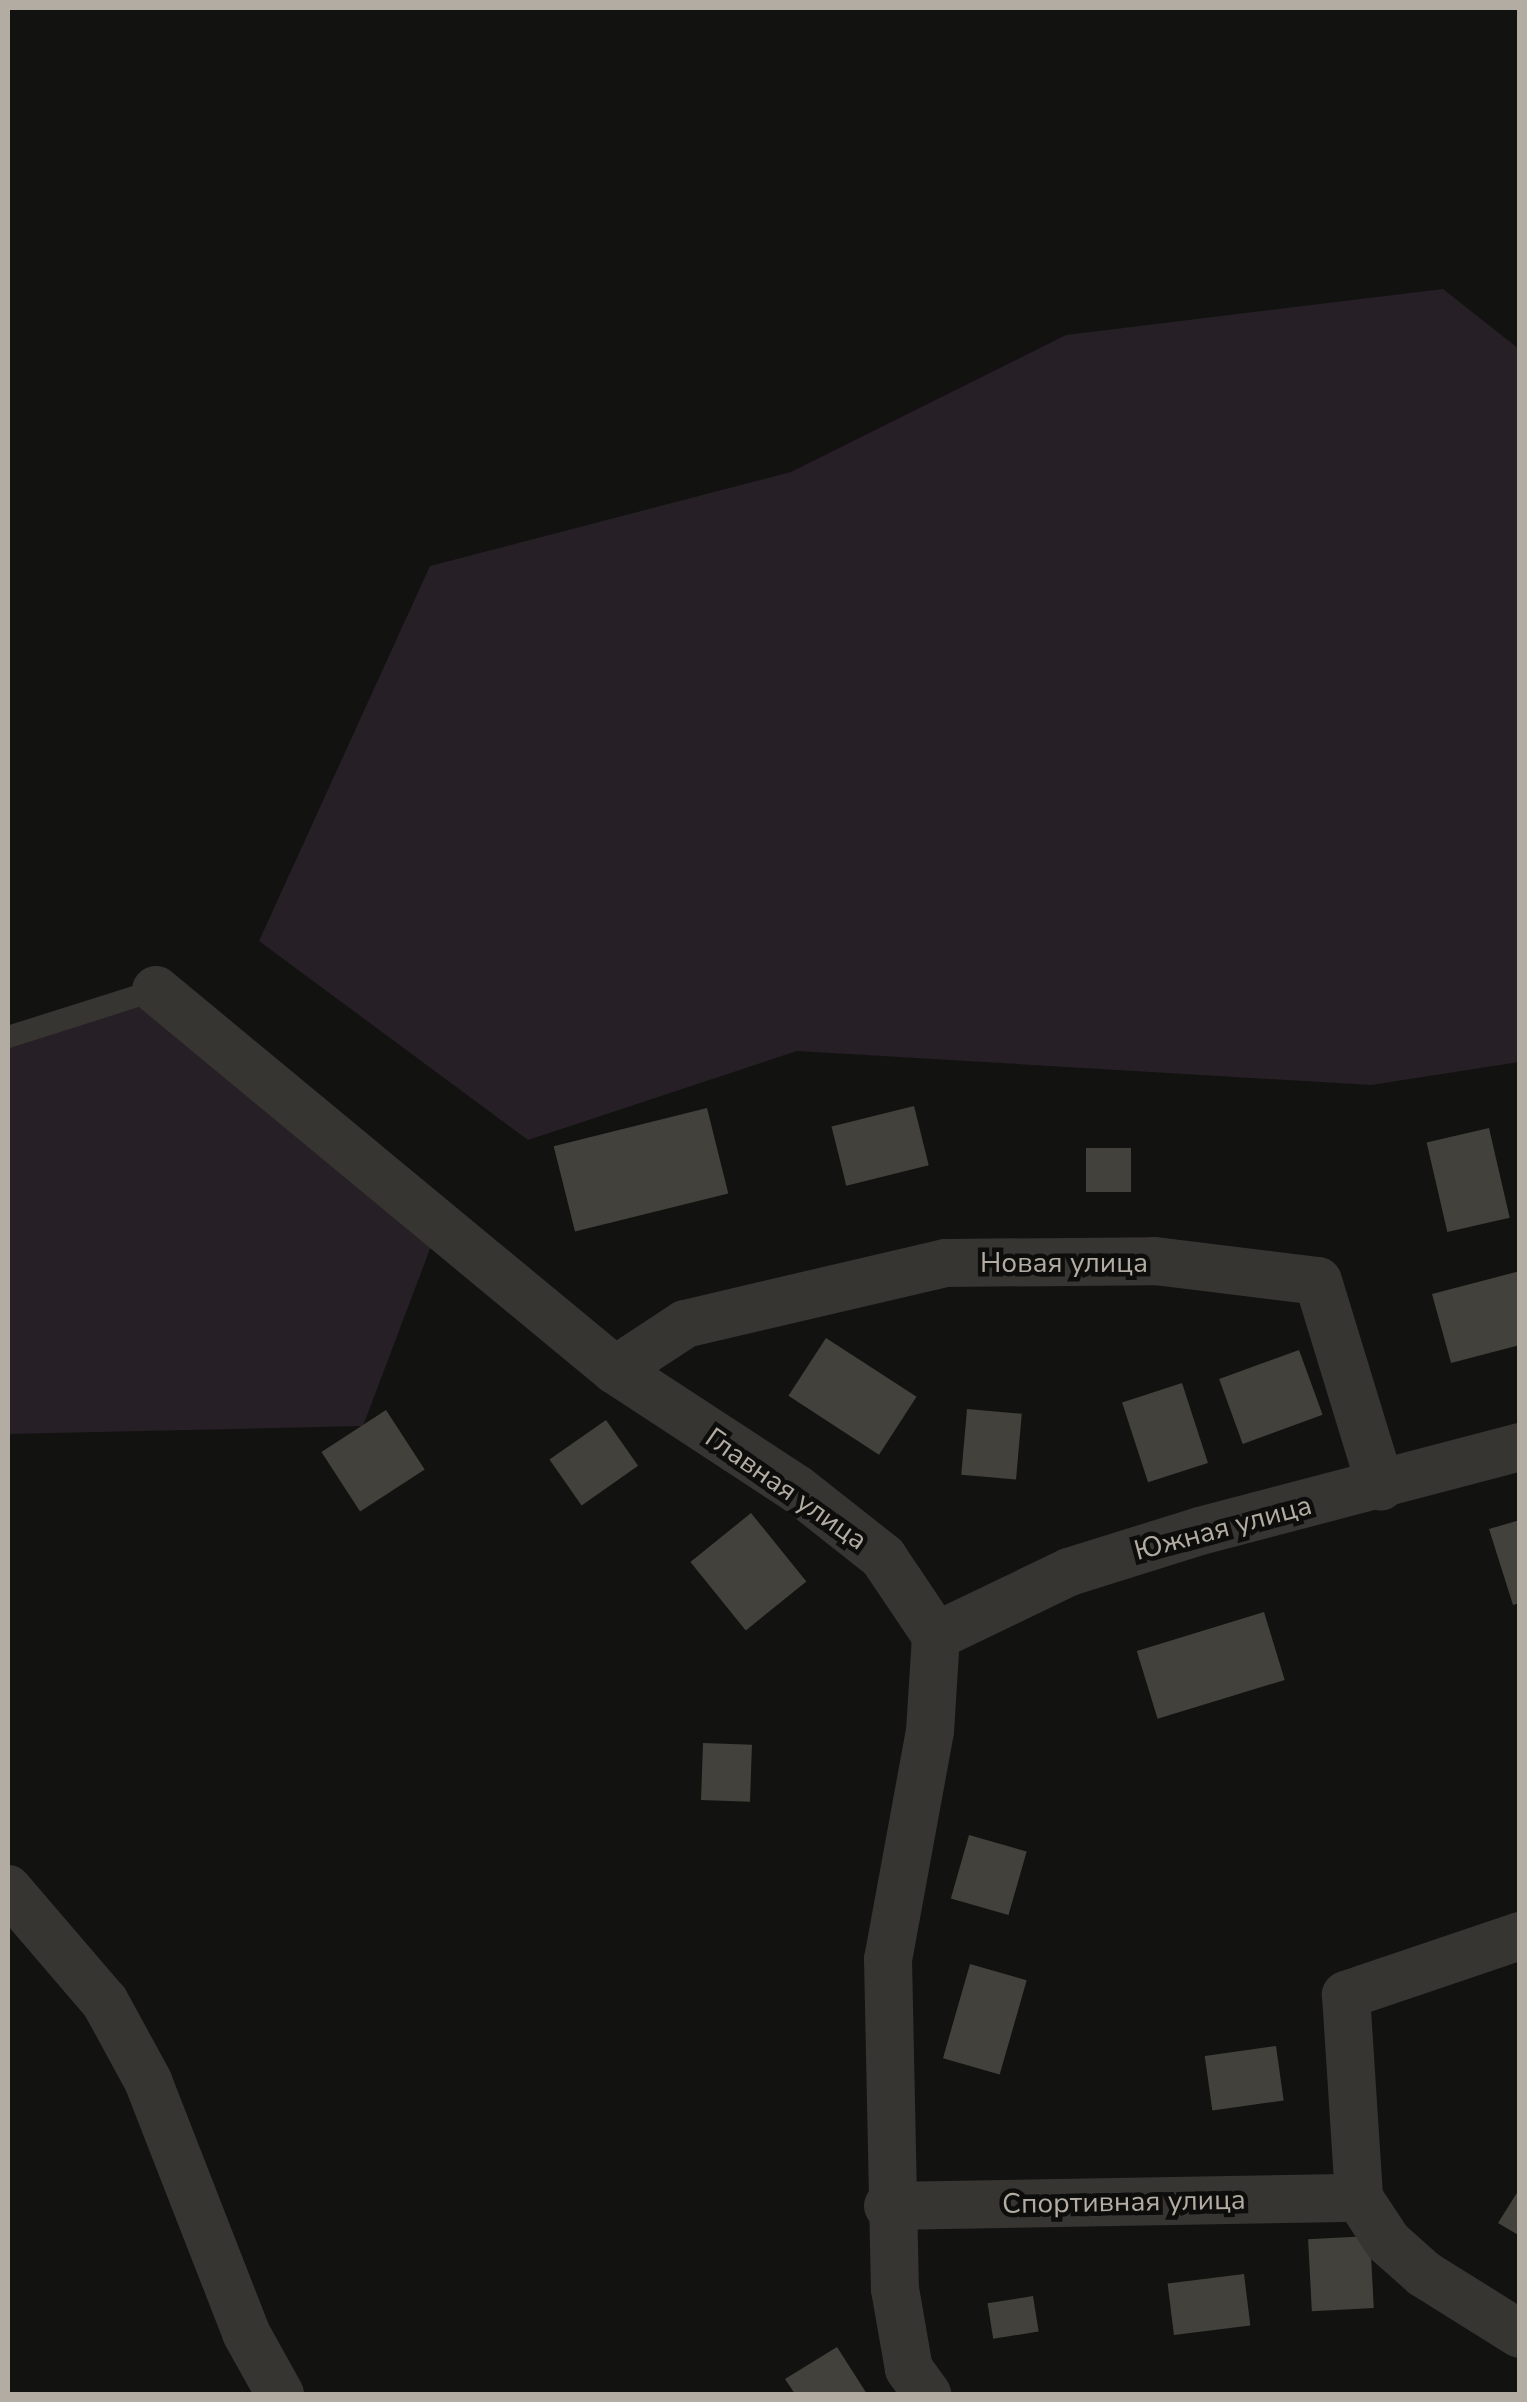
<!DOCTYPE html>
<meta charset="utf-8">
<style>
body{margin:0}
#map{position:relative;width:1527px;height:2402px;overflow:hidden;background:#121210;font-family:"Nunito Sans",sans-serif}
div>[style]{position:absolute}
.green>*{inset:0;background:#261f26}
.building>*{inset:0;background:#42413c;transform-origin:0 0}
.lane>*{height:22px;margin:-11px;padding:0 11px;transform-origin:11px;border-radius:11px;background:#373532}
.street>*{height:48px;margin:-24px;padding:0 24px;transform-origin:24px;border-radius:24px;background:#373532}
span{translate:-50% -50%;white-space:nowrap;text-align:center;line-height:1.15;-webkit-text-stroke:9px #0d0d0c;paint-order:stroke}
.street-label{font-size:28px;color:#b2aca2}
.frame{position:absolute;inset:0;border:10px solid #b2aca2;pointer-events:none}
</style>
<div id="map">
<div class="green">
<div style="clip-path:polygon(1443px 289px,1519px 349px,1519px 1062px,1371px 1085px,797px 1051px,528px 1140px,259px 941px,430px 566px,791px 472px,1066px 335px)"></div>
<div style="clip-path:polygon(116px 994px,191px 1022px,433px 1241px,363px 1426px,8px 1434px,8px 1039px)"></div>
</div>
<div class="building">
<div style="left:914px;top:1106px;width:61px;height:85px;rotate:76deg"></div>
<div style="left:707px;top:1108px;width:88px;height:158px;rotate:76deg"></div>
<div style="left:1489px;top:1128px;width:92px;height:64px;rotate:77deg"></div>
<div style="left:1086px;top:1148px;width:45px;height:44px"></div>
<div style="clip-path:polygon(1520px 1271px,1520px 1345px,1451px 1363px,1432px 1294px)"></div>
<div style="left:826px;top:1338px;width:108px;height:69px;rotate:33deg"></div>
<div style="left:1299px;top:1350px;width:69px;height:85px;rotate:70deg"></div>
<div style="left:1182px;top:1383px;width:84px;height:63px;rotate:72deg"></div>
<div style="left:967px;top:1409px;width:55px;height:66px;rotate:5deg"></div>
<div style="left:386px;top:1410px;width:71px;height:77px;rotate:57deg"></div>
<div style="left:606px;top:1420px;width:56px;height:69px;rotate:55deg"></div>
<div style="left:751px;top:1513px;width:88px;height:78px;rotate:51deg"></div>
<div style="clip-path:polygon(1520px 1520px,1520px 1603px,1513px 1605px,1489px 1529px)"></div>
<div style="left:1264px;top:1612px;width:71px;height:133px;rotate:73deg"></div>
<div style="left:703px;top:1743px;width:49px;height:57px;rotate:2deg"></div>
<div style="left:969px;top:1835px;width:60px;height:66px;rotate:16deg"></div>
<div style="left:970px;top:1964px;width:59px;height:98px;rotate:16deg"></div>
<div style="left:1276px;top:2046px;width:55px;height:72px;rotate:82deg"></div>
<div style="clip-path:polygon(1520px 2188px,1520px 2236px,1498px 2223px)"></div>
<div style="left:1370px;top:2236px;width:72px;height:62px;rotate:87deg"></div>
<div style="left:1244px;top:2274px;width:52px;height:77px;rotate:83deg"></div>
<div style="left:1033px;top:2296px;width:36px;height:46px;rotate:81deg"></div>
<div style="clip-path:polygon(837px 2347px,867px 2394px,795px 2394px,785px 2379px)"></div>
</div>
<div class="lane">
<div style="left:8px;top:1037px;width:155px;rotate:-17.6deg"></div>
</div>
<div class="street">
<div style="left:156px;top:990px;width:596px;rotate:39.62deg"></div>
<div style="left:615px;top:1370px;width:217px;rotate:33.2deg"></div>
<div style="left:797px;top:1489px;width:110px;rotate:38.3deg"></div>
<div style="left:883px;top:1557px;width:95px;rotate:56.1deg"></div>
<div style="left:936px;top:1636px;width:95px;rotate:93.6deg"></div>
<div style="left:930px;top:1731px;width:232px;rotate:100.4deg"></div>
<div style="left:888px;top:1959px;width:330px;rotate:88.8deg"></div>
<div style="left:895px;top:2289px;width:81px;rotate:80.1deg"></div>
<div style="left:909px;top:2369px;width:31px;rotate:54deg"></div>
<div style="left:615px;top:1370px;width:84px;rotate:-33.3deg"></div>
<div style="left:685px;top:1324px;width:267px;rotate:-13.2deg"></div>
<div style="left:945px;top:1263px;width:210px;rotate:-0.5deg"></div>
<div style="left:1155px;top:1261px;width:164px;rotate:7deg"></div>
<div style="left:1318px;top:1281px;width:215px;rotate:73deg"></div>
<div style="left:936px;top:1636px;width:148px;rotate:-25.7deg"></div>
<div style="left:1069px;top:1572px;width:137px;rotate:-17.4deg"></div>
<div style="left:1200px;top:1531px;width:331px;rotate:-14.7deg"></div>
<div style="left:8px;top:1889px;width:149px;rotate:49.4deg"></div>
<div style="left:105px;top:2002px;width:90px;rotate:61.4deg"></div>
<div style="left:148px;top:2081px;width:270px;rotate:68.7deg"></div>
<div style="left:246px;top:2333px;width:70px;rotate:60.9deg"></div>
<div style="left:1520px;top:1936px;width:184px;rotate:161.3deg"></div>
<div style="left:1346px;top:1995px;width:203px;rotate:86.3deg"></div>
<div style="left:1359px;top:2198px;width:53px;rotate:56.6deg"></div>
<div style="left:1388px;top:2242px;width:48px;rotate:41.6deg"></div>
<div style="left:1424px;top:2274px;width:113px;rotate:32deg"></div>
<div style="left:888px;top:2206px;width:471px;rotate:-1deg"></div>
</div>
<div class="street-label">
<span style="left:1064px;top:1263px">Новая улица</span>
<span style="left:786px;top:1489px;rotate:35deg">Главная улица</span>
<span style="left:1223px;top:1528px;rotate:-15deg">Южная улица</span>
<span style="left:1124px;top:2202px;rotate:-1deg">Спортивная улица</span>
</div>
<div class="frame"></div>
</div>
